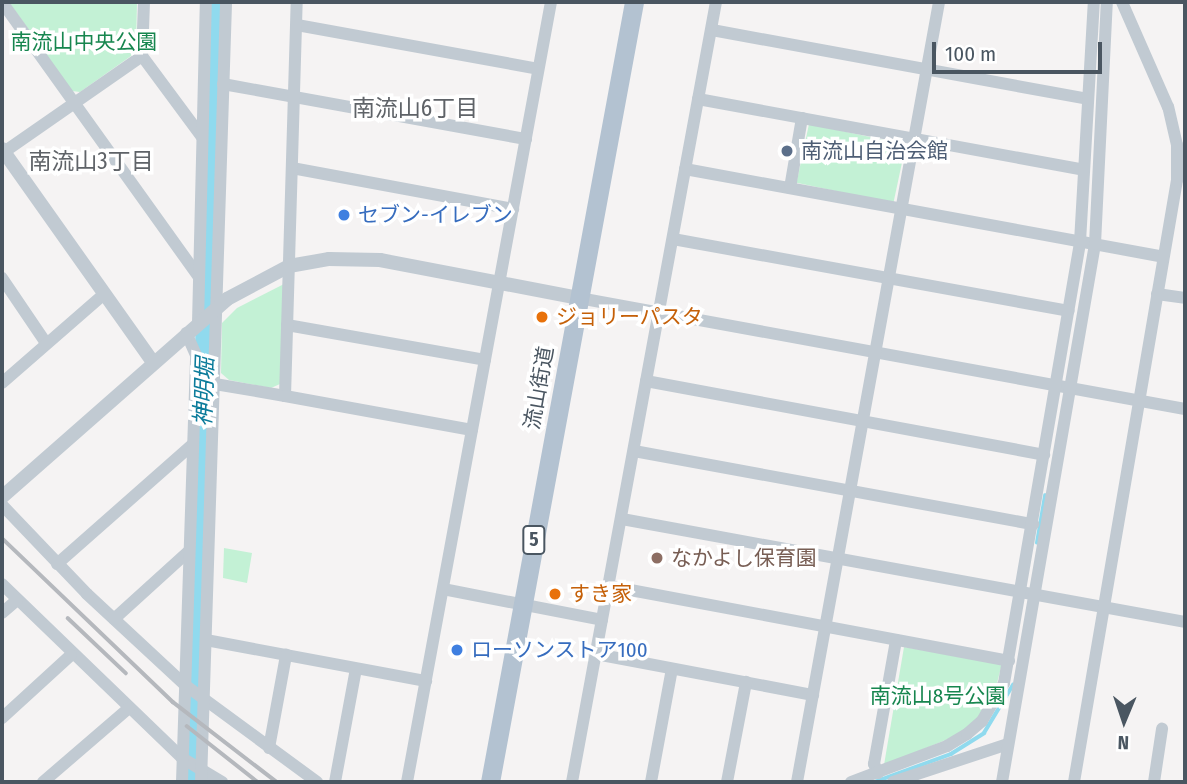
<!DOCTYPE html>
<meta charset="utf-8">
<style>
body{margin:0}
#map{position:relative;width:1187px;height:784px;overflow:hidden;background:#f5f3f3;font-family:"Fira Sans Condensed","Noto Sans JP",sans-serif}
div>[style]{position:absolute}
.green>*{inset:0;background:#c3f1d5;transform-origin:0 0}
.stream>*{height:3.5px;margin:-1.75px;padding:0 1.75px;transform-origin:1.75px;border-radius:1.75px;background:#90daee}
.river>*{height:21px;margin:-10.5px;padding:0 10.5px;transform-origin:10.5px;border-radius:10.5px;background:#90daee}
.minor>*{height:12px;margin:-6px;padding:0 6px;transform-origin:6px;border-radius:6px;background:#c1cad2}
.tertiary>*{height:14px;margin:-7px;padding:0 7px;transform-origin:7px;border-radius:7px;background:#c1cad2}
.primary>*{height:19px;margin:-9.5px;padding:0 9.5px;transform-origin:9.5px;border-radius:9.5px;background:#b3c2d1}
.rail>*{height:3.5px;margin:-1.75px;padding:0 1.75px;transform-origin:1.75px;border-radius:1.75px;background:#b5b8bd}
.dots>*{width:19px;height:19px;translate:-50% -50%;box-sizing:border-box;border:4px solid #fff;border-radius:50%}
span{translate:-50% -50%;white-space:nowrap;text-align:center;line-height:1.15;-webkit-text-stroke:7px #fff;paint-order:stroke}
.shield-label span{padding:2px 5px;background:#fff;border:2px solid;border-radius:5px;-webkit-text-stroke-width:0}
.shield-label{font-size:19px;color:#4a5661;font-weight:700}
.park-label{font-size:21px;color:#17864f}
.service-label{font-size:21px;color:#4e5e75}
.left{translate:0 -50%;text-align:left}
.shop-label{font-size:21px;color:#366cbe}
.food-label{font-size:21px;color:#c56008}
.street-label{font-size:21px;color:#4a5661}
.education-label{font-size:21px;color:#785e54}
.neighbourhood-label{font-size:23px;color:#5f6368}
.water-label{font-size:23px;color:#0c7c9b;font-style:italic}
.frame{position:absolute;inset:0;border:4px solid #4a5661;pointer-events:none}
.north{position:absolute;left:1089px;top:686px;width:70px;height:70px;-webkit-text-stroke:5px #fff;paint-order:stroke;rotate:182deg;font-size:19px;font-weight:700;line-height:28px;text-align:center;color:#4a5661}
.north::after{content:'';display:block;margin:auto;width:24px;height:32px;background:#4a5661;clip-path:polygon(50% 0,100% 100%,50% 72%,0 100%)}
.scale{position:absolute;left:932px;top:42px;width:170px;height:32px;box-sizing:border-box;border:4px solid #4a5661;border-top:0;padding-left:9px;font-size:21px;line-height:24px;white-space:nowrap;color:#4a5661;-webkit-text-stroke:5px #fff;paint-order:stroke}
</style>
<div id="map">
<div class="green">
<div style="clip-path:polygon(9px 2px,137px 2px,136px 48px,131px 56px,80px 92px,72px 91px)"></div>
<div style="left:809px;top:124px;width:99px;height:60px;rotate:12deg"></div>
<div style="clip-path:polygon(284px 284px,280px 384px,271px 388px,229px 380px,221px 373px,222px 323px,237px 308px)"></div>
<div style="clip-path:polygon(224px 548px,252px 553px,247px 583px,223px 578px)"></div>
<div style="clip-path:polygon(904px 647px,1002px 664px,992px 702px,972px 724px,958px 735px,884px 765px)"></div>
</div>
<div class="stream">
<div style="left:1037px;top:543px;width:48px;rotate:-80.3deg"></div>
<div style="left:875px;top:782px;width:81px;rotate:-20.2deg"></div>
<div style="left:951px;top:754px;width:39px;rotate:-32deg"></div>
<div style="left:984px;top:733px;width:56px;rotate:-58.9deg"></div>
</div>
<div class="river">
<div style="left:191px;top:782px;width:780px;rotate:-88.16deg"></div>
</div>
<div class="minor">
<div style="left:2px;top:2px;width:337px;rotate:54.4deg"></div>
<div style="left:144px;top:2px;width:54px;rotate:92.1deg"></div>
<div style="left:142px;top:56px;width:101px;rotate:53.5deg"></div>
<div style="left:297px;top:25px;width:245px;rotate:10.3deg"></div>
<div style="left:712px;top:30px;width:382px;rotate:10.4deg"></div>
<div style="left:223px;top:84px;width:308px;rotate:10.3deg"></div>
<div style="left:698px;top:99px;width:392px;rotate:10.4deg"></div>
<div style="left:4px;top:152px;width:168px;rotate:-34.8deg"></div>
<div style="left:292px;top:168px;width:225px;rotate:10.5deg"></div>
<div style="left:685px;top:169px;width:486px;rotate:10.4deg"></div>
<div style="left:790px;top:188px;width:71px;rotate:-80.3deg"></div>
<div style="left:673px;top:239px;width:402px;rotate:10.3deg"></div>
<div style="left:2px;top:278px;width:78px;rotate:55.9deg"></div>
<div style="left:1157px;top:294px;width:28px;rotate:8deg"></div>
<div style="left:579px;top:298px;width:616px;rotate:10.38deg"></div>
<div style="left:198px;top:323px;width:321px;rotate:-88.6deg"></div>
<div style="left:287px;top:325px;width:201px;rotate:10deg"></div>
<div style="left:646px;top:381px;width:405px;rotate:10.5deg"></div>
<div style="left:2px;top:383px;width:134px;rotate:-41.1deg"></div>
<div style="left:215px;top:384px;width:71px;rotate:9.7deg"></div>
<div style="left:285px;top:396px;width:394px;rotate:-88.3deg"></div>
<div style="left:285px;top:396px;width:190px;rotate:10.3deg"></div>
<div style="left:634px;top:451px;width:406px;rotate:10.4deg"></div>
<div style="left:2px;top:505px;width:123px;rotate:46.3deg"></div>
<div style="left:87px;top:594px;width:134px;rotate:42.9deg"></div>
<div style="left:185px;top:685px;width:164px;rotate:36.3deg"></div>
<div style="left:622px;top:519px;width:572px;rotate:10.37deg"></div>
<div style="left:57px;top:564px;width:181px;rotate:-41.4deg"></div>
<div style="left:2px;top:584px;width:250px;rotate:44deg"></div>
<div style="left:182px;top:758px;width:47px;rotate:31deg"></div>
<div style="left:609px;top:586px;width:407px;rotate:10.6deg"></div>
<div style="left:443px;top:589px;width:162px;rotate:11deg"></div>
<div style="left:2px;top:613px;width:20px;rotate:-41deg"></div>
<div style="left:114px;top:619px;width:101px;rotate:-42.2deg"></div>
<div style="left:206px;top:640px;width:224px;rotate:10.6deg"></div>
<div style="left:596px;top:654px;width:221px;rotate:10.7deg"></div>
<div style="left:2px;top:718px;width:93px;rotate:-42.4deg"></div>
<div style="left:269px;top:748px;width:95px;rotate:-79.6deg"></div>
<div style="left:878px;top:773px;width:10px;rotate:-114deg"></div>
<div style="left:874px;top:764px;width:126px;rotate:-79.9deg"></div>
<div style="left:43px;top:782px;width:113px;rotate:-40.7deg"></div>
<div style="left:182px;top:782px;width:427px;rotate:-88.1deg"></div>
<div style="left:196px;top:355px;width:24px;rotate:-114deg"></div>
<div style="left:201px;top:782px;width:780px;rotate:-88.16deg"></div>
<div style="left:335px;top:782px;width:115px;rotate:-79.5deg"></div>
<div style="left:407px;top:782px;width:793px;rotate:-79.54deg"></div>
<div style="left:572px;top:782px;width:793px;rotate:-79.54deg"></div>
<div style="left:651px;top:782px;width:115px;rotate:-79.5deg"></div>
<div style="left:727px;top:782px;width:102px;rotate:-79.2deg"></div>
<div style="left:797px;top:782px;width:793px;rotate:-79.68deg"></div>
<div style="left:851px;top:782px;width:103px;rotate:-20.6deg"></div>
<div style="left:947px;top:746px;width:23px;rotate:-31deg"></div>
<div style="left:967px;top:734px;width:20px;rotate:-41deg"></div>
<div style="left:982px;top:721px;width:44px;rotate:-59.9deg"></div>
<div style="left:1004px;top:683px;width:448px;rotate:-80.2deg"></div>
<div style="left:1080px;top:242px;width:240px;rotate:-86.7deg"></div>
<div style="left:893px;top:782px;width:121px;rotate:-18.3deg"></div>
<div style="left:1002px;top:782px;width:546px;rotate:-80.19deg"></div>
<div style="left:1095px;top:244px;width:242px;rotate:-87.2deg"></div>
<div style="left:1074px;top:782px;width:611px;rotate:-80.29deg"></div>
<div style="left:1177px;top:180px;width:35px;rotate:-90deg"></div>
<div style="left:1177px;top:145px;width:39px;rotate:-103deg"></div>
<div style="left:1168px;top:107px;width:115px;rotate:-113.7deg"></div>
<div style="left:1154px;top:782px;width:54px;rotate:-81.4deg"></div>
</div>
<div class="tertiary">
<div style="left:2px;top:149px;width:261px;rotate:54.7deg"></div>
<div style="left:2px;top:497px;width:300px;rotate:-41.3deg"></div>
<div style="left:227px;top:299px;width:70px;rotate:-28deg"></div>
<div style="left:289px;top:266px;width:41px;rotate:-9.9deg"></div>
<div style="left:329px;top:259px;width:51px;rotate:1.1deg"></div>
<div style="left:380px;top:260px;width:203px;rotate:10.8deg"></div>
</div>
<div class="primary">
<div style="left:490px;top:782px;width:793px;rotate:-79.54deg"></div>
</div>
<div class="rail">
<div style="left:2px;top:538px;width:237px;rotate:43.8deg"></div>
<div style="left:173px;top:702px;width:131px;rotate:37.6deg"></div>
<div style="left:68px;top:618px;width:80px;rotate:43.5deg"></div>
<div style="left:187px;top:726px;width:90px;rotate:38.3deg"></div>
</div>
<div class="dots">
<div style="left:787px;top:151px;background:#5c6f8a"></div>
<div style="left:344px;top:215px;background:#3f7fe0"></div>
<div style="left:542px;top:317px;background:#e8710a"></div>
<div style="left:657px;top:558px;background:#8d6e63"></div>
<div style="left:555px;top:594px;background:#e8710a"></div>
<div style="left:457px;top:650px;background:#3f7fe0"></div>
</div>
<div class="shield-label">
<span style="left:534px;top:540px">5</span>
</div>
<div class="park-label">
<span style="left:84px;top:42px">南流山中央公園</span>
<span style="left:938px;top:696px">南流山8号公園</span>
</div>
<div class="service-label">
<span class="left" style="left:801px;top:151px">南流山自治会館</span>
</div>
<div class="shop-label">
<span class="left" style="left:358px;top:215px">セブン-イレブン</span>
<span class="left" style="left:471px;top:650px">ローソンストア100</span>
</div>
<div class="food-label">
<span class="left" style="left:556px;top:317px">ジョリーパスタ</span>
<span class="left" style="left:569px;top:594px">すき家</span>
</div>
<div class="street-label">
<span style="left:539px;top:388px;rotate:-80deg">流山街道</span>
</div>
<div class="education-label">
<span class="left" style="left:671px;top:558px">なかよし保育園</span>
</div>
<div class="neighbourhood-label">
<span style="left:415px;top:108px">南流山6丁目</span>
<span style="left:91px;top:161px">南流山3丁目</span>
</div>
<div class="water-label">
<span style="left:204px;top:392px;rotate:-88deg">神明堀</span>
</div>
<div class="frame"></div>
<div class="north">N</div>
<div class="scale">100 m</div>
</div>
